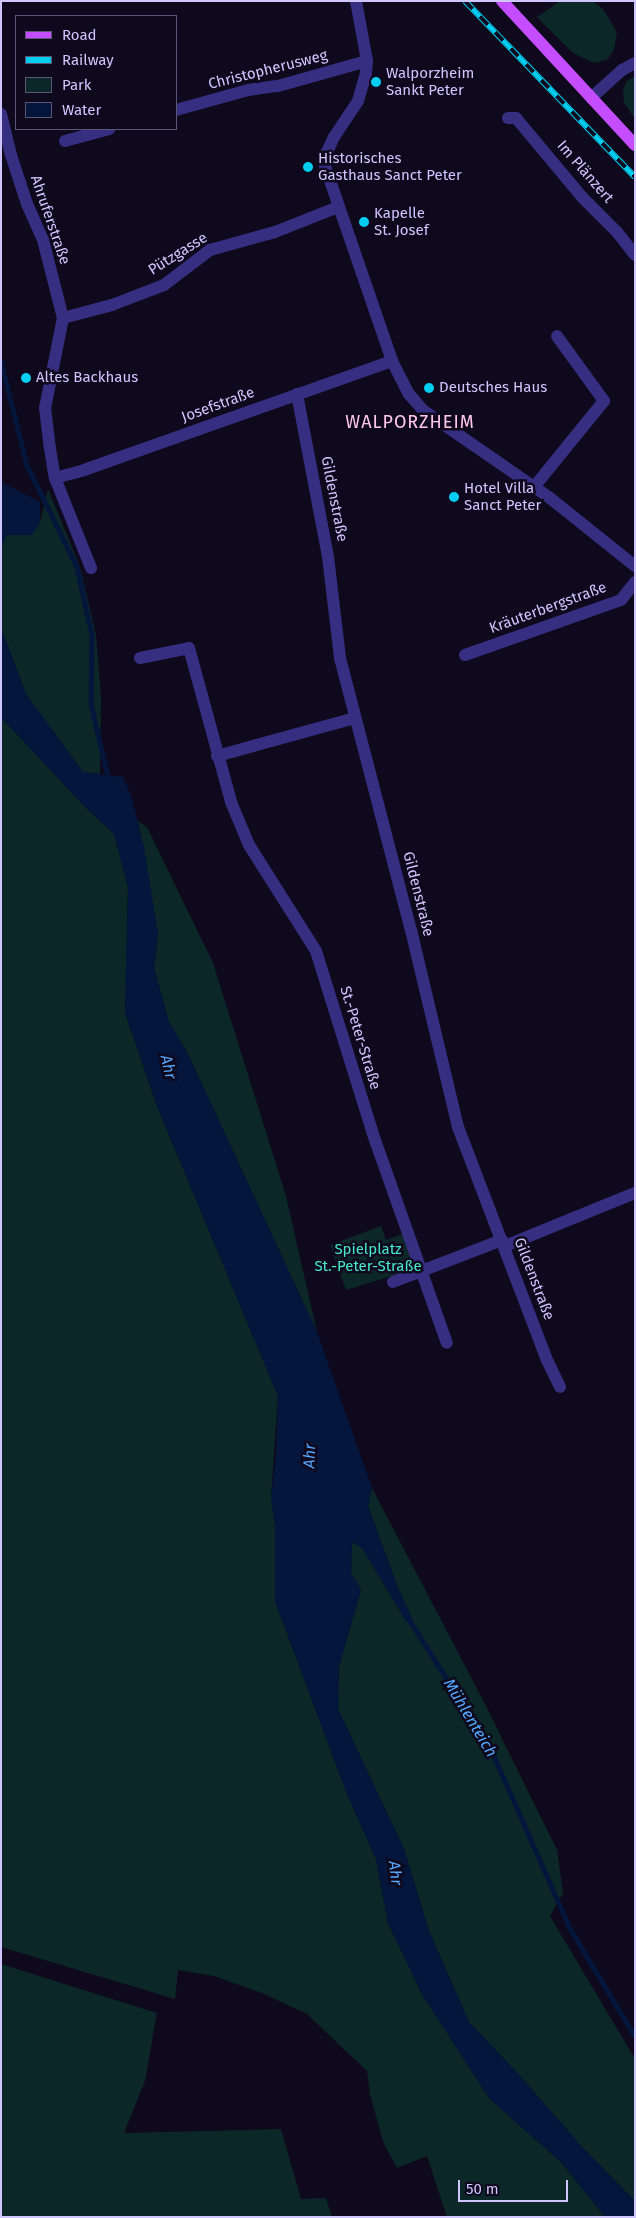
<!DOCTYPE html>
<meta charset="utf-8">
<style>
body{margin:0}
#map{position:relative;width:636px;height:2218px;overflow:hidden;background:#0e091d;font-family:"Fira Sans",sans-serif}
div>[style]{position:absolute}
.green>*{inset:0;background:#0c2728}
.water>*{inset:0;background:#04163c}
.stream>*{height:4.5px;margin:-2.25px;padding:0 2.25px;transform-origin:2.25px;border-radius:2.25px;background:#04163c}
.street>*{height:12px;margin:-6px;padding:0 6px;transform-origin:6px;border-radius:6px;background:#362f81}
.primary>*{height:12px;margin:-6px;padding:0 6px;transform-origin:6px;border-radius:6px;background:#c44dff}
.rail>*{height:5.5px;margin-top:-2.75px;transform-origin:0;background:repeating-linear-gradient(90deg,#0e091d 0 11px,#00cef1 0 22px);box-sizing:border-box;border-block:1px solid #00cef1}
.dots>*{width:14px;height:14px;translate:-50% -50%;box-sizing:border-box;border:2px solid #0e091d;border-radius:50%}
span{translate:-50% -50%;white-space:nowrap;text-align:center;line-height:1.15;-webkit-text-stroke:5px #0e091d;paint-order:stroke}
.street-label{font-size:15px;color:#cfc6ff}
.poi-label{font-size:15px;color:#cfc6ff}
.left{translate:0 -50%;text-align:left}
.park-label{font-size:15px;color:#47eac9}
.water-label{font-size:16px;color:#54a8ff;font-style:italic}
.quarter-label{font-size:18px;color:#ffc8e8;letter-spacing:1px}
.frame{position:absolute;inset:0;border:2px solid #cfc6ff;pointer-events:none}
.legend{position:absolute;left:15px;top:15px;width:162px;height:115px;box-sizing:border-box;background:#0e091d;border:1px solid #5b5577;margin:0;padding:6px 9px;list-style:none;font-size:15px;color:#cfc6ff}
.legend li{display:flex;align-items:center;gap:10px;height:25px}
.legend b{width:25px;border:1px solid #5b5577}
.scale{position:absolute;left:458px;top:2180px;width:110px;height:22px;box-sizing:border-box;border:2px solid #cfc6ff;border-top:0;padding-left:6px;font-size:15px;line-height:18px;white-space:nowrap;color:#cfc6ff;-webkit-text-stroke:4px #0e091d;paint-order:stroke}
</style>
<div id="map">
<div class="green">
<div style="clip-path:polygon(560px 1px,593px 1px,603px 9px,617px 32px,614px 50px,607px 60px,594px 63px,573px 53px,537px 17px)"></div>
<div style="clip-path:polygon(635px 76px,635px 119px,624px 103px,623px 91px,626px 82px)"></div>
<div style="clip-path:polygon(48px 489px,80px 567px,96px 635px,101px 697px,100px 774px,83px 772px,26px 694px,1px 628px,1px 547px,7px 535px,32px 534px,40px 522px)"></div>
<div style="clip-path:polygon(1px 717px,87px 809px,114px 834px,128px 887px,125px 1013px,157px 1106px,278px 1396px,271px 1497px,275px 1525px,275px 1601px,347px 1794px,376px 1859px,388px 1923px,422px 1994px,489px 2098px,562px 2163px,605px 2217px,447px 2217px,427px 2156px,397px 2168px,384px 2144px,370px 2095px,367px 2071px,307px 2014px,262px 1993px,214px 1976px,178px 1970px,175px 1999px,1px 1947px)"></div>
<div style="clip-path:polygon(138px 821px,147px 827px,213px 963px,286px 1196px,317px 1332px,187px 1052px,169px 1022px,154px 968px,158px 934px)"></div>
<div style="clip-path:polygon(381px 1226px,386px 1240px,403px 1234px,415px 1269px,346px 1290px,330px 1245px)"></div>
<div style="clip-path:polygon(372px 1488px,486px 1706px,557px 1850px,563px 1893px,550px 1916px,635px 2059px,635px 2201px,582px 2147px,521px 2077px,469px 2022px,429px 1931px,404px 1849px,338px 1709px,339px 1666px,361px 1590px,351px 1573px,352px 1542px,362px 1548px,406px 1621px,412px 1618px,398px 1588px,368px 1506px)"></div>
<div style="clip-path:polygon(1px 1964px,157px 2013px,145px 2081px,124px 2133px,281px 2129px,301px 2199px,326px 2198px,332px 2217px,1px 2217px)"></div>
</div>
<div class="water">
<div style="clip-path:polygon(1px 482px,40px 502px,40px 522px,32px 535px,7px 535px,1px 547px)"></div>
<div style="clip-path:polygon(1px 628px,26px 694px,83px 772px,123px 777px,131px 795px,144px 847px,158px 934px,154px 968px,169px 1022px,187px 1052px,317px 1332px,372px 1488px,368px 1506px,398px 1588px,412px 1618px,406px 1621px,362px 1548px,352px 1542px,351px 1573px,361px 1590px,339px 1666px,338px 1709px,404px 1849px,429px 1931px,469px 2022px,521px 2077px,582px 2147px,635px 2201px,635px 2217px,605px 2217px,562px 2163px,489px 2098px,422px 1994px,388px 1923px,376px 1859px,347px 1794px,275px 1601px,275px 1525px,271px 1497px,276px 1455px,278px 1396px,157px 1106px,125px 1012px,128px 887px,114px 834px,87px 809px,1px 717px)"></div>
</div>
<div class="stream">
<div style="left:1px;top:361px;width:107px;rotate:76deg"></div>
<div style="left:27px;top:465px;width:114px;rotate:63.9deg"></div>
<div style="left:77px;top:567px;width:70px;rotate:77.6deg"></div>
<div style="left:92px;top:635px;width:69px;rotate:90.8deg"></div>
<div style="left:91px;top:704px;width:79px;rotate:76.8deg"></div>
<div style="left:407px;top:1616px;width:155px;rotate:57.6deg"></div>
<div style="left:490px;top:1747px;width:198px;rotate:66.2deg"></div>
<div style="left:570px;top:1928px;width:126px;rotate:59deg"></div>
</div>
<div class="street">
<div style="left:356px;top:1px;width:61px;rotate:79.6deg"></div>
<div style="left:367px;top:61px;width:12px;rotate:95deg"></div>
<div style="left:366px;top:73px;width:29px;rotate:106deg"></div>
<div style="left:358px;top:101px;width:43px;rotate:123.7deg"></div>
<div style="left:334px;top:137px;width:17px;rotate:115deg"></div>
<div style="left:327px;top:152px;width:14px;rotate:98deg"></div>
<div style="left:325px;top:166px;width:206px;rotate:71deg"></div>
<div style="left:392px;top:361px;width:37px;rotate:63deg"></div>
<div style="left:409px;top:394px;width:23px;rotate:49deg"></div>
<div style="left:424px;top:411px;width:153px;rotate:34.6deg"></div>
<div style="left:550px;top:498px;width:109px;rotate:38.7deg"></div>
<div style="left:591px;top:98px;width:42px;rotate:-42.1deg"></div>
<div style="left:622px;top:70px;width:15px;rotate:-28deg"></div>
<div style="left:176px;top:110px;width:75px;rotate:-15.5deg"></div>
<div style="left:248px;top:90px;width:30px;rotate:-8deg"></div>
<div style="left:278px;top:86px;width:92px;rotate:-15.7deg"></div>
<div style="left:1px;top:114px;width:42px;rotate:76.3deg"></div>
<div style="left:11px;top:155px;width:52px;rotate:71.9deg"></div>
<div style="left:27px;top:204px;width:39px;rotate:66deg"></div>
<div style="left:43px;top:240px;width:81px;rotate:75.6deg"></div>
<div style="left:63px;top:318px;width:92px;rotate:101.3deg"></div>
<div style="left:45px;top:408px;width:34px;rotate:83deg"></div>
<div style="left:49px;top:442px;width:36px;rotate:81deg"></div>
<div style="left:55px;top:478px;width:97px;rotate:68.2deg"></div>
<div style="left:508px;top:118px;width:8px"></div>
<div style="left:516px;top:118px;width:103px;rotate:50.1deg"></div>
<div style="left:582px;top:197px;width:49px;rotate:45deg"></div>
<div style="left:617px;top:232px;width:29px;rotate:52deg"></div>
<div style="left:65px;top:141px;width:46px;rotate:-15.3deg"></div>
<div style="left:63px;top:318px;width:51px;rotate:-14.9deg"></div>
<div style="left:112px;top:305px;width:56px;rotate:-21deg"></div>
<div style="left:164px;top:285px;width:58px;rotate:-37.3deg"></div>
<div style="left:210px;top:250px;width:67px;rotate:-15.5deg"></div>
<div style="left:275px;top:232px;width:68px;rotate:-21.6deg"></div>
<div style="left:297px;top:394px;width:166px;rotate:79.2deg"></div>
<div style="left:328px;top:557px;width:102px;rotate:83.2deg"></div>
<div style="left:340px;top:658px;width:281px;rotate:75.4deg"></div>
<div style="left:411px;top:930px;width:203px;rotate:76.6deg"></div>
<div style="left:458px;top:1127px;width:247px;rotate:69.1deg"></div>
<div style="left:546px;top:1358px;width:32px;rotate:64deg"></div>
<div style="left:55px;top:478px;width:30px;rotate:-15deg"></div>
<div style="left:84px;top:470px;width:327px;rotate:-19.5deg"></div>
<div style="left:534px;top:487px;width:111px;rotate:-50.9deg"></div>
<div style="left:604px;top:401px;width:80px;rotate:-125.9deg"></div>
<div style="left:465px;top:655px;width:165px;rotate:-19.4deg"></div>
<div style="left:621px;top:600px;width:23px;rotate:-52deg"></div>
<div style="left:140px;top:658px;width:50px;rotate:-11.5deg"></div>
<div style="left:189px;top:648px;width:160px;rotate:74.7deg"></div>
<div style="left:231px;top:802px;width:47px;rotate:67.3deg"></div>
<div style="left:249px;top:845px;width:125px;rotate:57.7deg"></div>
<div style="left:316px;top:951px;width:198px;rotate:72.7deg"></div>
<div style="left:375px;top:1140px;width:215px;rotate:70.5deg"></div>
<div style="left:217px;top:756px;width:143px;rotate:-15.4deg"></div>
<div style="left:505px;top:1246px;width:140px;rotate:-22.2deg"></div>
<div style="left:393px;top:1282px;width:117px;rotate:-21.1deg"></div>
</div>
<div class="primary">
<div style="left:502px;top:1px;width:196px;rotate:47.3deg"></div>
</div>
<div class="rail">
<div style="left:465px;top:1px;width:245px;rotate:46deg"></div>
</div>
<div class="dots">
<div style="left:376px;top:82px;background:#00cef1"></div>
<div style="left:308px;top:167px;background:#00cef1"></div>
<div style="left:364px;top:222px;background:#00cef1"></div>
<div style="left:26px;top:378px;background:#00cef1"></div>
<div style="left:429px;top:388px;background:#00cef1"></div>
<div style="left:454px;top:497px;background:#00cef1"></div>
</div>
<div class="street-label">
<span style="left:268px;top:70px;rotate:-14deg">Christopherusweg</span>
<span style="left:585px;top:172px;rotate:49deg">Im Plänzert</span>
<span style="left:50px;top:220px;rotate:71deg">Ahruferstraße</span>
<span style="left:178px;top:254px;rotate:-32deg">Pützgasse</span>
<span style="left:218px;top:405px;rotate:-20deg">Josefstraße</span>
<span style="left:334px;top:499px;rotate:79deg">Gildenstraße</span>
<span style="left:548px;top:608px;rotate:-20deg">Kräuterbergstraße</span>
<span style="left:418px;top:894px;rotate:76deg">Gildenstraße</span>
<span style="left:360px;top:1038px;rotate:73deg">St.-Peter-Straße</span>
<span style="left:534px;top:1279px;rotate:69deg">Gildenstraße</span>
</div>
<div class="poi-label">
<span class="left" style="left:386px;top:82px">Walporzheim<br>Sankt Peter</span>
<span class="left" style="left:318px;top:167px">Historisches<br>Gasthaus Sanct Peter</span>
<span class="left" style="left:374px;top:222px">Kapelle<br>St. Josef</span>
<span class="left" style="left:36px;top:378px">Altes Backhaus</span>
<span class="left" style="left:439px;top:388px">Deutsches Haus</span>
<span class="left" style="left:464px;top:497px">Hotel Villa<br>Sanct Peter</span>
</div>
<div class="park-label">
<span style="left:368px;top:1258px">Spielplatz<br>St.-Peter-Straße</span>
</div>
<div class="water-label">
<span style="left:168px;top:1067px;rotate:77deg">Ahr</span>
<span style="left:310px;top:1456px;rotate:-88deg">Ahr</span>
<span style="left:470px;top:1718px;rotate:59deg">Mühlenteich</span>
<span style="left:395px;top:1873px;rotate:83deg">Ahr</span>
</div>
<div class="quarter-label">
<span style="left:410px;top:422px">WALPORZHEIM</span>
</div>
<div class="frame"></div>
<ul class="legend">
<li><b style="height:6px;background:#c44dff"></b>Road</li>
<li><b style="height:6px;background:#00cef1"></b>Railway</li>
<li><b style="height:14px;background:#0c2728"></b>Park</li>
<li><b style="height:14px;background:#04163c"></b>Water</li>
</ul>
<div class="scale">50 m</div>
</div>
